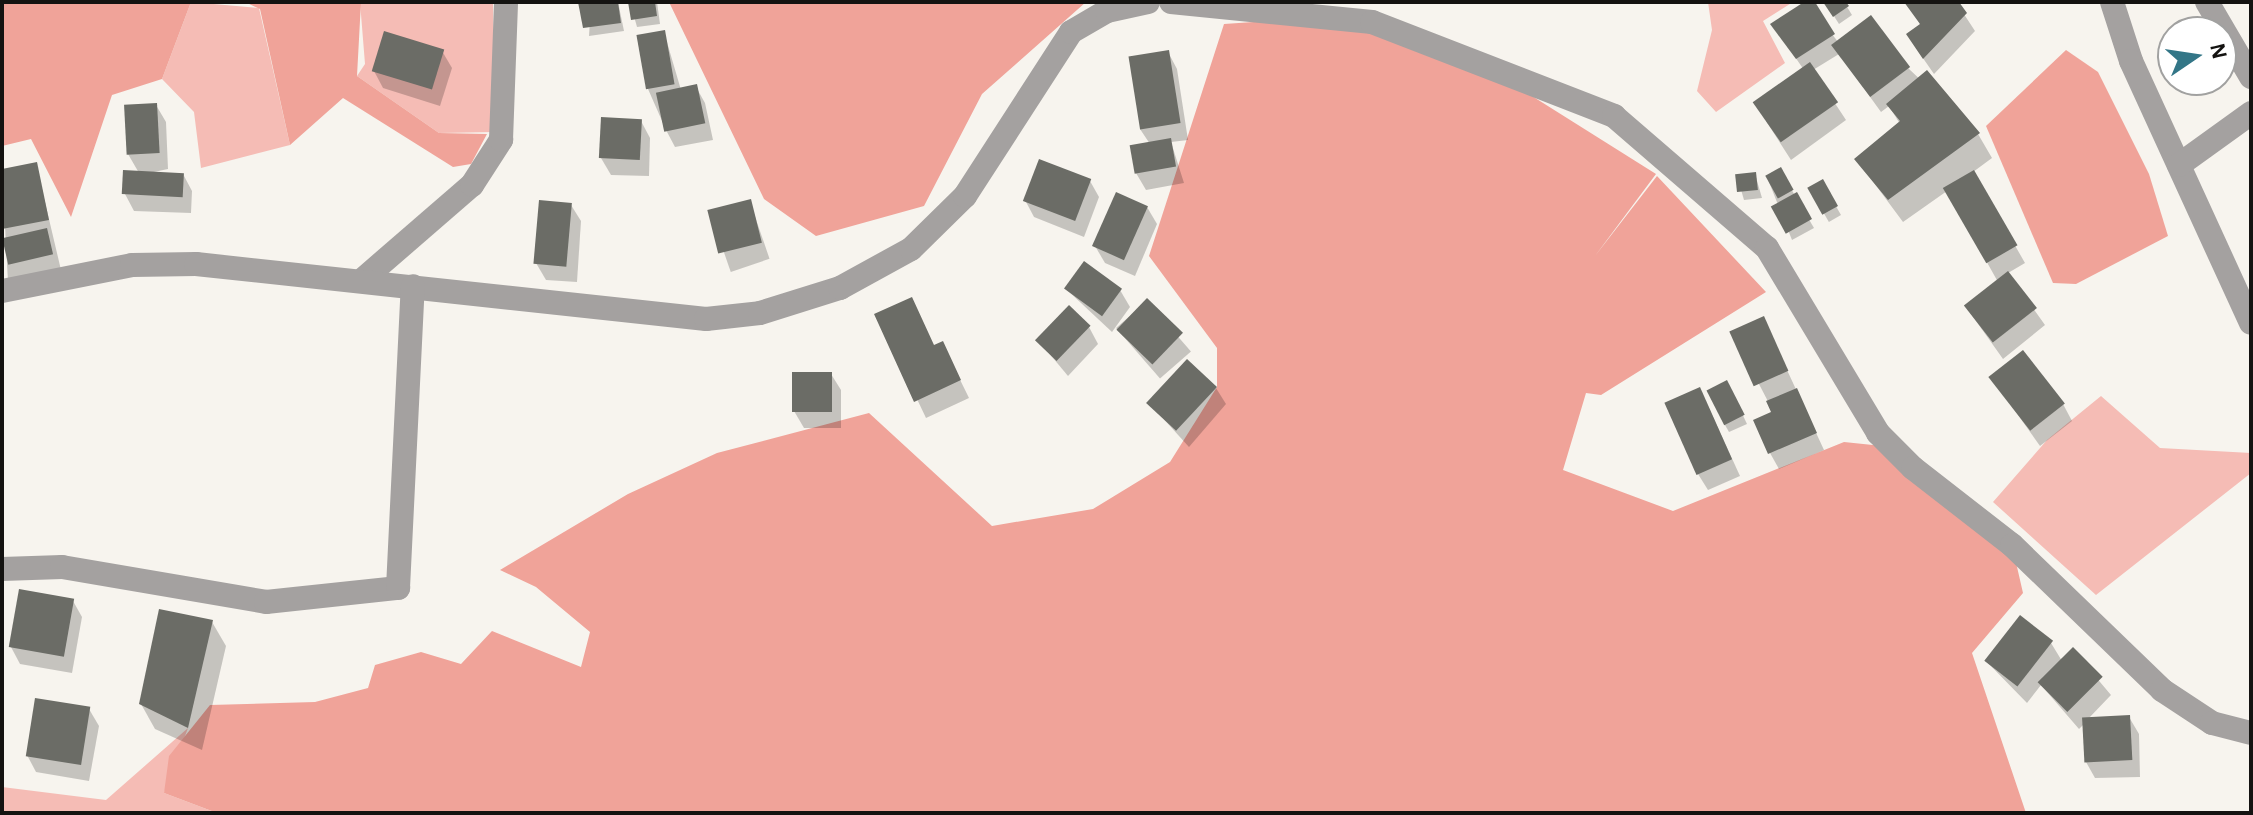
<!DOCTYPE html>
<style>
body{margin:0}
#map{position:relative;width:2253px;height:815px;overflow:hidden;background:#f7f4ee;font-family:"Alegreya Sans",sans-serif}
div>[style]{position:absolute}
.green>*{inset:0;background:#f5bcb5}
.forest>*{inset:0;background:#f0a399}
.shadow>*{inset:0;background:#0003;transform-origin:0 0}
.building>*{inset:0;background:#6b6c66;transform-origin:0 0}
.minor>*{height:24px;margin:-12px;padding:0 12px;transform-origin:12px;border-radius:12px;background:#a4a1a0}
span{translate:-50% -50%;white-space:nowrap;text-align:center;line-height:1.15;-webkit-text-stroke:6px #fff;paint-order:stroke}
.frame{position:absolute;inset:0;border:4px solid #141311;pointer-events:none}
.north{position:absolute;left:2157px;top:16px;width:80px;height:80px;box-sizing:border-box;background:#fff;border:2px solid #a1a1a0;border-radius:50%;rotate:77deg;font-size:22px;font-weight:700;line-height:32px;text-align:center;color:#141311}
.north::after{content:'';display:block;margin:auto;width:28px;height:36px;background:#337687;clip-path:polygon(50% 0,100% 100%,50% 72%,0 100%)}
</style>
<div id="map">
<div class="green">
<div style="clip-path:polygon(191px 2px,259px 8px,290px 145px,201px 168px,194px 112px,162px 79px)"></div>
<div style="clip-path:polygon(360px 2px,493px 2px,495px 132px,439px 133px,357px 76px,365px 64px)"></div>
<div style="clip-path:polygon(1708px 2px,1793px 2px,1763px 21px,1785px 63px,1716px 112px,1697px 91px,1712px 30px)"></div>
<div style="clip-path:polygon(2101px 396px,2160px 448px,2251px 453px,2251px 473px,2096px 595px,1993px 502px,2047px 440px)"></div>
<div style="clip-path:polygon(188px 728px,164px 793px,217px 813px,2px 813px,2px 787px,106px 800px)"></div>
</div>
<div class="forest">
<div style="clip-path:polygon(2px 2px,191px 2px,162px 79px,112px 95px,71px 217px,31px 139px,2px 146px)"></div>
<div style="clip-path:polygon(245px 2px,361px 2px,357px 76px,439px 133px,487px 134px,471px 164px,453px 167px,343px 98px,290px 145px,260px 9px)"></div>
<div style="clip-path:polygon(669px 2px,1086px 2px,982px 94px,924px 206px,816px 236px,764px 199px)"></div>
<div style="clip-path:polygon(1325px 17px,1473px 59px,1656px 174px,1595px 256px,1657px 176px,1766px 292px,1601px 395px,1586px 393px,1563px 470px,1673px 511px,1844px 442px,1892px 447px,2012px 545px,2023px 593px,1972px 653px,2026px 813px,217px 813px,164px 793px,169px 756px,210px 705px,315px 702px,368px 688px,375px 665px,421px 652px,461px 664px,492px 631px,581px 667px,590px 632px,536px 587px,500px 570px,628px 494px,717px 453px,869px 413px,992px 526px,1093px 509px,1170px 462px,1217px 387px,1217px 348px,1149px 256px,1224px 24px)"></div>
<div style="clip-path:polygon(2066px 50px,2098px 72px,2149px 174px,2168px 236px,2076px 284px,2053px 283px,1986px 126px)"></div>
</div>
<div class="shadow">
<div style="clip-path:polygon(591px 2px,618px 2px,624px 31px,589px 36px)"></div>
<div style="clip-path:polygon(630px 2px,657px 2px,660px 24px,637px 27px)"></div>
<div style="clip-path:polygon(1808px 2px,1838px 42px,1908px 68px,1978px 134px,1992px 158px,1973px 172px,2025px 263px,2008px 273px,2045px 325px,2003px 359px,1966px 307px,1998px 282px,1947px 191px,1903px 222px,1857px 160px,1900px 124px,1889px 106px,1881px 112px,1839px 54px,1813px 70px,1846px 120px,1791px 160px,1766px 121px,1804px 70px,1773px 25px)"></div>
<div style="clip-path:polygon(1825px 2px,1844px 2px,1852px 15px,1839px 24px)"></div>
<div style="clip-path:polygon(1908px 2px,1956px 2px,1975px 31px,1934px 74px,1918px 51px,1921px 26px)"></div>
<div style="clip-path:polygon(664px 32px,681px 90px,696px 87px,705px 103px,713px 140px,675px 147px,666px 130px,648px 89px)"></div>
<div style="clip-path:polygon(442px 51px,452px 68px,440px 106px,383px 88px,374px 71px)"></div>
<div style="clip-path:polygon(1168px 52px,1177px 69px,1188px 140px,1171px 142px,1184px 183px,1146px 190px,1136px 173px,1150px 144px,1140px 129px)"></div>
<div style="clip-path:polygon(156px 105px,166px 122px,168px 169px,149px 173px,183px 174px,192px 191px,191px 213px,134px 211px,125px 194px,139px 173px,128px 154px)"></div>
<div style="clip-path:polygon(641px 121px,650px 138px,649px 176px,611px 175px,601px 158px)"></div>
<div style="clip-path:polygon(36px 164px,61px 270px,8px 282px,2px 171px)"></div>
<div style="clip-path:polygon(1780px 170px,1814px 228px,1792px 240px,1767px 177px)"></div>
<div style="clip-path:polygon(1755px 174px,1762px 198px,1744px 200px,1737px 176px)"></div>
<div style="clip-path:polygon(1090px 181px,1099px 197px,1084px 237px,1034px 217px,1025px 200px)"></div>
<div style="left:1822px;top:182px;width:38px;height:14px;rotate:60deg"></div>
<div style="left:750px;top:202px;width:60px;height:41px;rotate:71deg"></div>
<div style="clip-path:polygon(571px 205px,581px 221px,577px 282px,546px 280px,536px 263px)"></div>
<div style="clip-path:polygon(1147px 207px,1157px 224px,1135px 276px,1105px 263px,1095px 246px)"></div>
<div style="clip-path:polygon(1066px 289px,1120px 290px,1130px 307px,1112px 332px)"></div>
<div style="left:1147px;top:301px;width:67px;height:41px;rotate:49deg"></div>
<div style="clip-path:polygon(877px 315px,934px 347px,942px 343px,969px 398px,926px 418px)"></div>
<div style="clip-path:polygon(1763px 318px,1824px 450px,1779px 469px,1770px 453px,1774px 413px,1732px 332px)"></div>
<div style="clip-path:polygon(1089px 327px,1098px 344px,1068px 376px,1038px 340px)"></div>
<div style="clip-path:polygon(831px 374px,841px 390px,841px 428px,804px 428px,794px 411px)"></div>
<div style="clip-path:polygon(1991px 377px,2063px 404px,2072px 421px,2040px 446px)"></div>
<div style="clip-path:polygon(1216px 388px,1226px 404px,1189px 447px,1150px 404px)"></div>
<div style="clip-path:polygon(1731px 390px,1747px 424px,1729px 432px,1725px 425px)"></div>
<div style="clip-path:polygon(1708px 406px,1740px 476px,1708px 490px,1698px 474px)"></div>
<div style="clip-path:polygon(73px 601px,82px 617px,72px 673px,20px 664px,11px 647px)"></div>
<div style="clip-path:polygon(212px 622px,226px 646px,202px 750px,155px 729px,141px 704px)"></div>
<div style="clip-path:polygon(2051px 643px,2062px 661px,2073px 650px,2111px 695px,2088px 719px,2129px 717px,2139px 734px,2140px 777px,2095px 778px,2086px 762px,2084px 724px,2079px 729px,2041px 685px,2027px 703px,1986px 661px)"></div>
<div style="clip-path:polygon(89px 709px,99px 726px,89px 781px,36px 772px,27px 755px)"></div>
</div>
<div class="building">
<div style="clip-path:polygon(578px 2px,618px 2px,621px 23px,583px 28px)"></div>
<div style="clip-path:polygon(628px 2px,655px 2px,657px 16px,631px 20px)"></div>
<div style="clip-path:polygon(1804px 2px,1815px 2px,1835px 34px,1796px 59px,1770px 24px)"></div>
<div style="clip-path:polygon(1823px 2px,1846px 2px,1849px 6px,1833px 17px)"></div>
<div style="clip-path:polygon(1904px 2px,1959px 2px,1967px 13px,1923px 59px,1906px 34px,1920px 24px)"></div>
<div style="left:1871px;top:15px;width:65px;height:50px;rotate:53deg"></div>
<div style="left:665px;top:30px;width:55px;height:29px;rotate:80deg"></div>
<div style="left:384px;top:31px;width:63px;height:42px;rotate:17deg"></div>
<div style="left:1169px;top:50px;width:74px;height:41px;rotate:81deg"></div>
<div style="left:1810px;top:62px;width:49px;height:70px;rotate:55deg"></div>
<div style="clip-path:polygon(1927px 70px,1980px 133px,1888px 200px,1854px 159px,1900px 121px,1886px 104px)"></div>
<div style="left:697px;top:84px;width:40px;height:42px;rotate:78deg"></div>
<div style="left:157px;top:103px;width:50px;height:33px;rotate:87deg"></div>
<div style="left:601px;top:117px;width:41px;height:41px;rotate:3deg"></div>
<div style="left:1171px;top:138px;width:29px;height:42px;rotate:80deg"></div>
<div style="left:1039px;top:159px;width:56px;height:45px;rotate:21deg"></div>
<div style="clip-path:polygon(37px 162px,49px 220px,2px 229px,2px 169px)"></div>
<div style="left:1781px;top:167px;width:26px;height:18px;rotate:61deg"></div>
<div style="left:123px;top:170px;width:61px;height:24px;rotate:3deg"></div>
<div style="left:1974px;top:170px;width:87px;height:36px;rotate:60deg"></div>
<div style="left:1756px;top:172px;width:18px;height:21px;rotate:84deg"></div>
<div style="left:1823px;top:179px;width:31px;height:18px;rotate:61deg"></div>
<div style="left:1116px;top:192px;width:35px;height:59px;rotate:24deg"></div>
<div style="left:1797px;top:192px;width:31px;height:30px;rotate:61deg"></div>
<div style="left:751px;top:199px;width:45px;height:45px;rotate:76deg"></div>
<div style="left:539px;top:200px;width:33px;height:64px;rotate:5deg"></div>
<div style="left:47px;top:228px;width:27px;height:46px;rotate:77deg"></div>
<div style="left:1084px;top:261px;width:47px;height:34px;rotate:36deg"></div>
<div style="left:2008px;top:271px;width:47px;height:56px;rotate:52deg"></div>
<div style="clip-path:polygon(912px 297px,934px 345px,943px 341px,961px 380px,914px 402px,874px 314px)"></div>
<div style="left:1147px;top:298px;width:50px;height:44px;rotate:44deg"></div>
<div style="left:1069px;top:305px;width:30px;height:49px;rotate:44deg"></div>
<div style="left:1764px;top:316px;width:60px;height:38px;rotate:66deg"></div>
<div style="left:2023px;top:350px;width:68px;height:44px;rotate:52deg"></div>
<div style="left:1187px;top:359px;width:41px;height:60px;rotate:43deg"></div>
<div style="left:792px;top:372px;width:40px;height:40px"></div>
<div style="left:1727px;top:380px;width:39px;height:23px;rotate:63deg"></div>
<div style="left:1700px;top:387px;width:79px;height:39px;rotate:66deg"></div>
<div style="clip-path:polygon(1797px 388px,1817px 433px,1768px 454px,1753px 420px,1771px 412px,1766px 401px)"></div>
<div style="left:19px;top:589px;width:56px;height:59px;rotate:10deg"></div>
<div style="clip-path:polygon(159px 609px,213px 620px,188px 728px,139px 704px)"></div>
<div style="left:2020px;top:615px;width:42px;height:58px;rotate:38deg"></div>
<div style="left:2073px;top:647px;width:42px;height:50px;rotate:45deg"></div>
<div style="left:35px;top:698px;width:56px;height:59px;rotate:9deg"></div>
<div style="left:2130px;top:715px;width:45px;height:48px;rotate:87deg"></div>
</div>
<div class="minor">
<div style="left:1171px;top:2px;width:202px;rotate:5.7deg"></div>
<div style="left:1372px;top:22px;width:260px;rotate:21.2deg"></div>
<div style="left:1614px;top:116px;width:202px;rotate:40.8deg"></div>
<div style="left:1767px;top:248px;width:216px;rotate:59deg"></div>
<div style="left:1878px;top:433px;width:49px;rotate:45deg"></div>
<div style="left:1913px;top:468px;width:125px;rotate:37.9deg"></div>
<div style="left:2012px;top:545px;width:209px;rotate:44deg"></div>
<div style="left:2162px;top:690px;width:60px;rotate:33.4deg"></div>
<div style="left:2212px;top:723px;width:40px;rotate:14.4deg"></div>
<div style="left:2112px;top:2px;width:62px;rotate:72.1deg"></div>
<div style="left:2131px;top:61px;width:288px;rotate:65.4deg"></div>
<div style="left:2207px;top:2px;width:87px;rotate:59.6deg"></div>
<div style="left:2179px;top:165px;width:89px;rotate:-35.8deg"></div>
<div style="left:361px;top:281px;width:147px;rotate:-40.9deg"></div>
<div style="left:472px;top:185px;width:54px;rotate:-57.2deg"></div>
<div style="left:501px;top:140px;width:138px;rotate:-87.9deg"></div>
<div style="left:2px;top:291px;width:133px;rotate:-11.3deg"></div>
<div style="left:132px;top:265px;width:64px;rotate:-0.9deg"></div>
<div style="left:196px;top:264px;width:513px;rotate:6.16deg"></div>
<div style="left:706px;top:319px;width:54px;rotate:-6.3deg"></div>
<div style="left:760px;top:313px;width:84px;rotate:-17.4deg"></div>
<div style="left:840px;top:288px;width:81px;rotate:-28.8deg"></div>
<div style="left:911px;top:249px;width:76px;rotate:-44.5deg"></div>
<div style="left:965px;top:196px;width:195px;rotate:-57.1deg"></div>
<div style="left:1071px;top:32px;width:42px;rotate:-30.3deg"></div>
<div style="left:1107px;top:11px;width:42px;rotate:-12.4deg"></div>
<div style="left:2px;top:569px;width:60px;rotate:-1.9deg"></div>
<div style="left:62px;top:567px;width:207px;rotate:9.7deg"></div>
<div style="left:266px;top:602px;width:133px;rotate:-6.1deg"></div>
<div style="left:398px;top:588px;width:302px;rotate:-87.2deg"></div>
</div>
<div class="frame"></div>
<div class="north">N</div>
</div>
